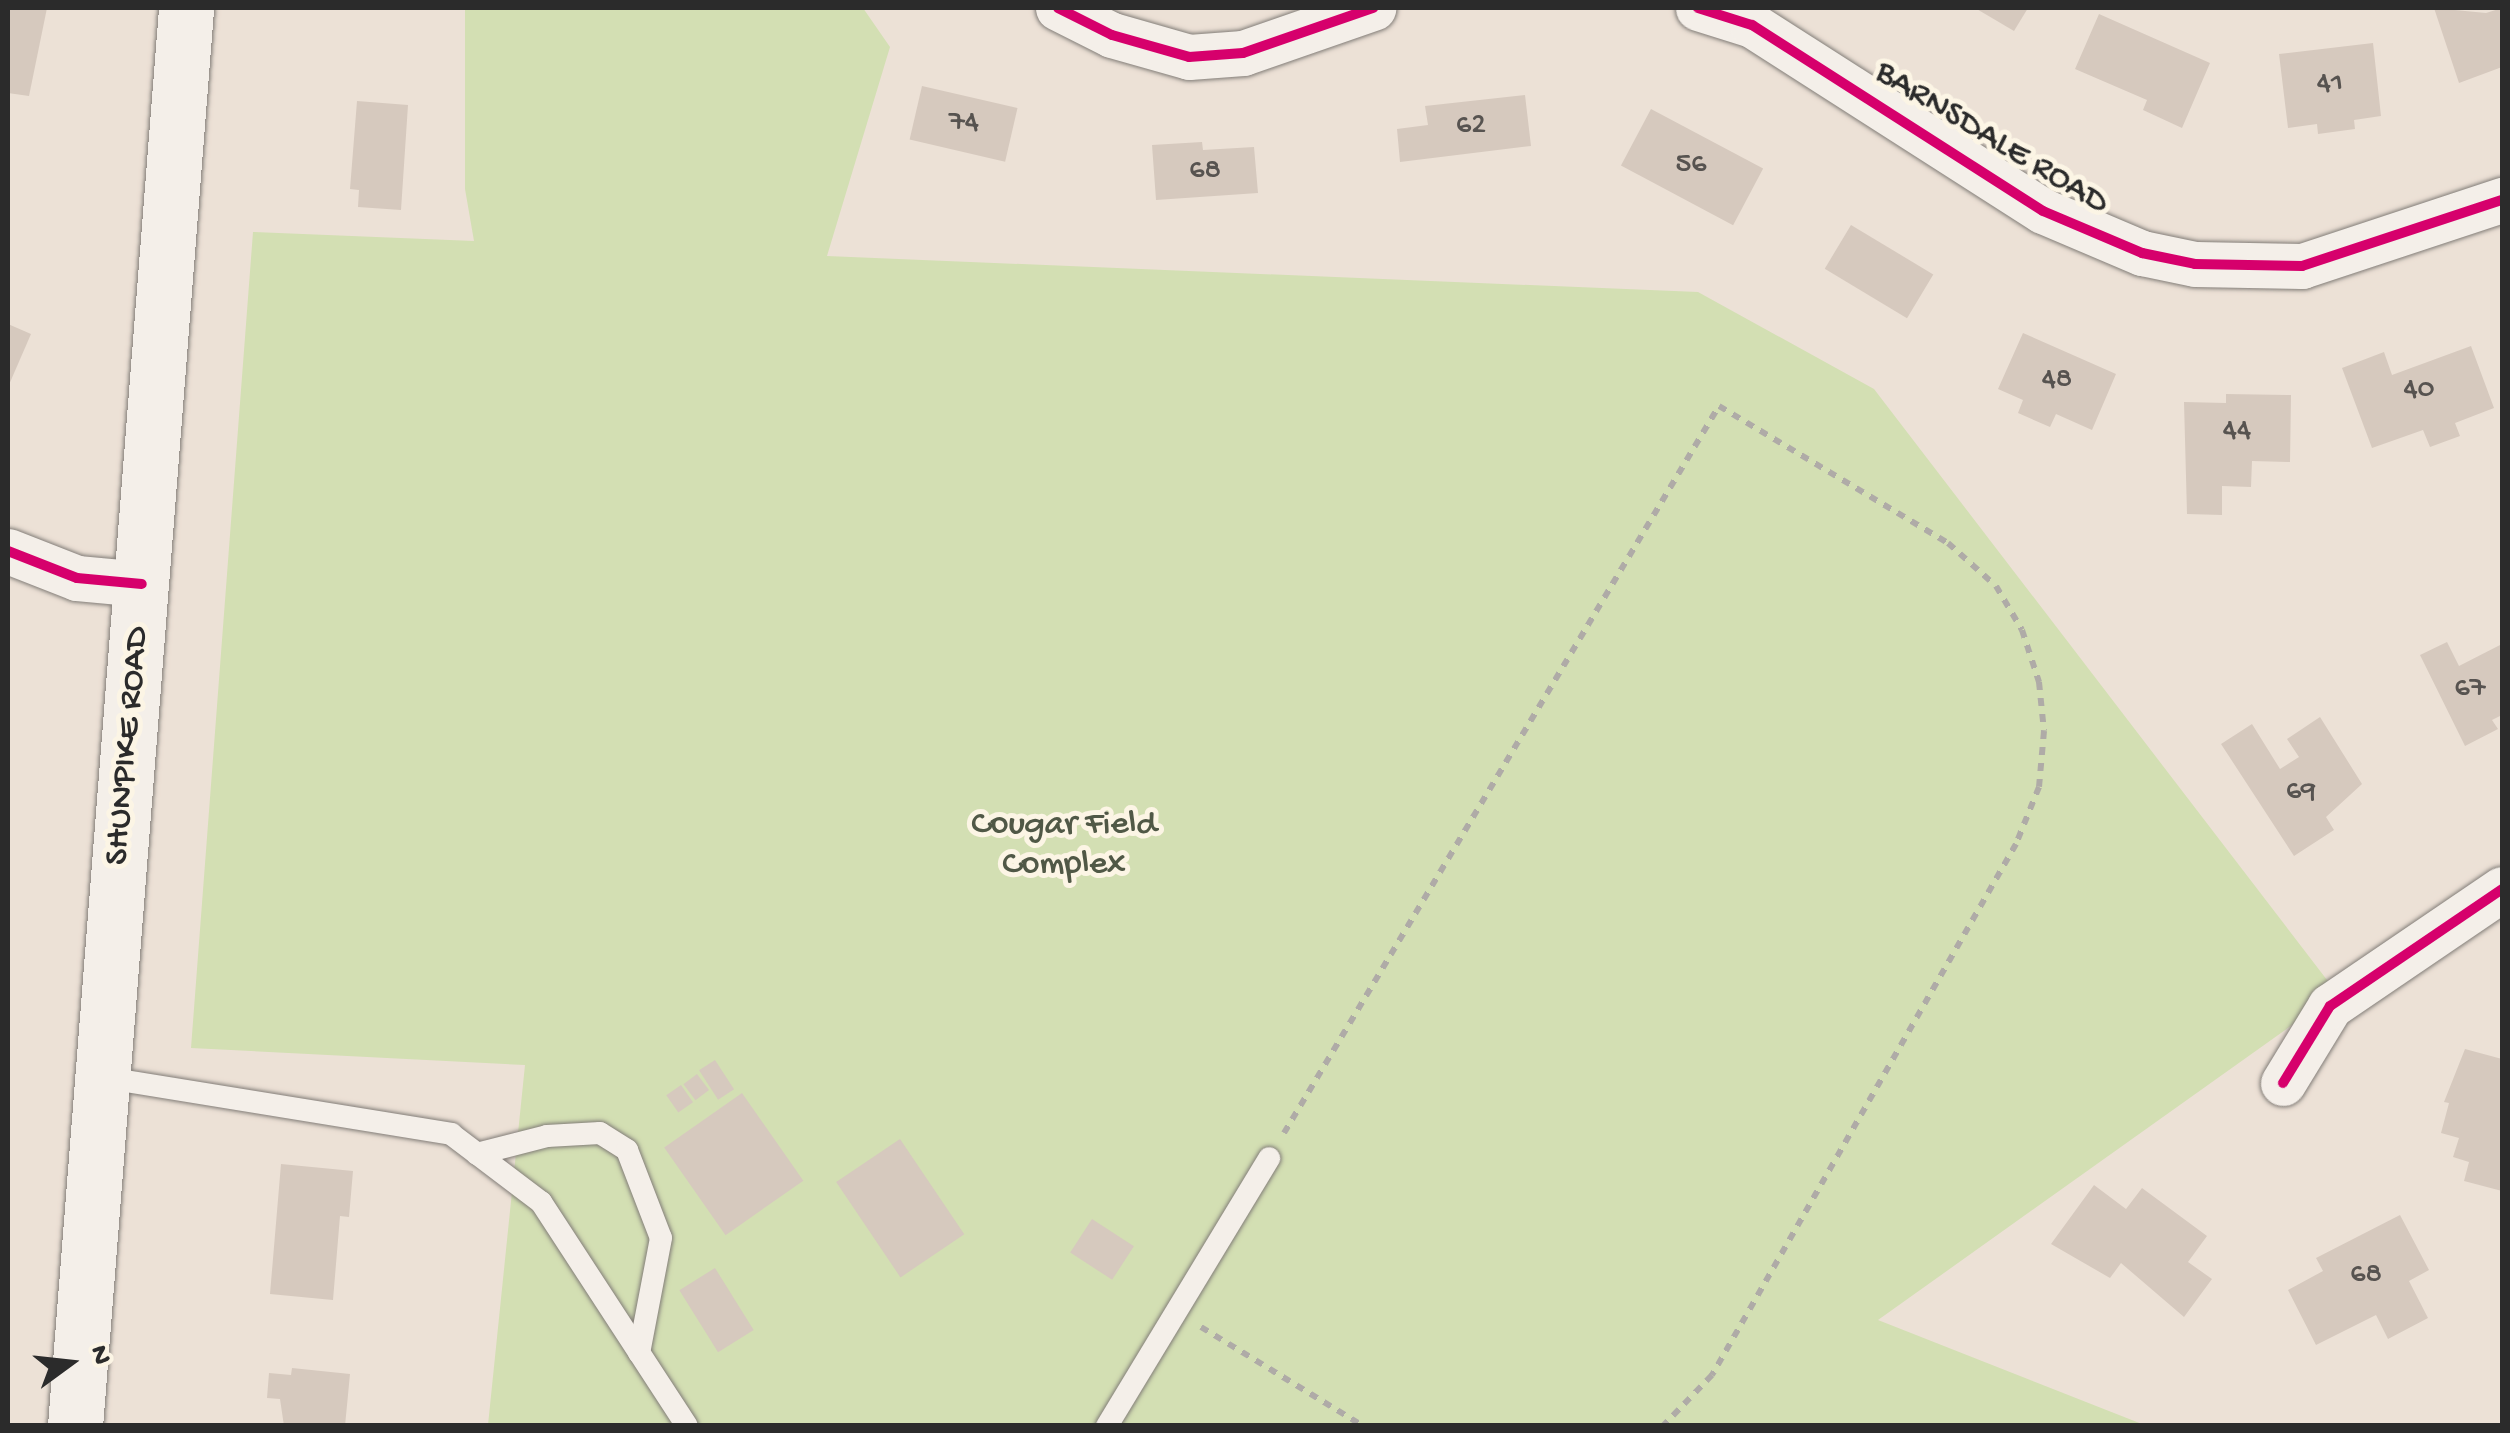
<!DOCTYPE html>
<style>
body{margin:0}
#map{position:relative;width:2510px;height:1433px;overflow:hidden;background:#ece1d6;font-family:"Gochi Hand",sans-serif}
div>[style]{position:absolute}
.green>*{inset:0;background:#d3dfb3}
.building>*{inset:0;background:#d6c9be;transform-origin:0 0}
.path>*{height:6px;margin-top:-3px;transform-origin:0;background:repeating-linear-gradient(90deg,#afaba7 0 8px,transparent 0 16px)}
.roads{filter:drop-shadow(0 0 2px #827d78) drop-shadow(0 0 2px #827d78)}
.lane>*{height:22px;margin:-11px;padding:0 11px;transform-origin:11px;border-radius:11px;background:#f4efe9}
.street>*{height:45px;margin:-22.5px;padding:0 22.5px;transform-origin:22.5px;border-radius:22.5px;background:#f4efe9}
.secondary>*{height:55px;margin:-27.5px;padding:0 27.5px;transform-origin:27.5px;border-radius:27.5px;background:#f4efe9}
.cycleway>*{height:10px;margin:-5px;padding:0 5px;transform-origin:5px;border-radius:5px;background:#d6006c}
span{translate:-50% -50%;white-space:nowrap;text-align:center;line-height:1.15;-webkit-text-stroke:10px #fcf5e5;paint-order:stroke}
.number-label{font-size:30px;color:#575350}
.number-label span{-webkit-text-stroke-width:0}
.street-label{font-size:35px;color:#2b2b2b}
.park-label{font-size:35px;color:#505846}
.frame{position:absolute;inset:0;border:10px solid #2b2b2b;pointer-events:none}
.north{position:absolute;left:20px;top:1313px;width:100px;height:100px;-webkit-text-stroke:8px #fcf5e5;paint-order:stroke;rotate:75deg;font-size:28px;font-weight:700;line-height:40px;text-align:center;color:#2b2b2b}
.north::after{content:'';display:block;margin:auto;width:35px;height:45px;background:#2b2b2b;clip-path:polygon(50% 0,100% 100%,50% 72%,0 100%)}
</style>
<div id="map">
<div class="green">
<div style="clip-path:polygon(465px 8px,863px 8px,890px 47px,827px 256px,1698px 292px,1874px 389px,2337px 993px,1878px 1320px,2147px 1426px,488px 1425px,525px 1065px,191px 1048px,253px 232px,474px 241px,465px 189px)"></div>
</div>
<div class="building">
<div style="clip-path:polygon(8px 8px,47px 8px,29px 96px,8px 93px)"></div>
<div style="clip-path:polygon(1975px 8px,2028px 8px,2014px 31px)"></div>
<div style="clip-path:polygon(2434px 8px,2486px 13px,2502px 8px,2502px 67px,2459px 83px)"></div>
<div style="clip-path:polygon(2099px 14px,2210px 63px,2182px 128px,2143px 110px,2147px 100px,2075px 69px)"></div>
<div style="clip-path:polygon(2373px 43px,2381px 116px,2354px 120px,2355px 129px,2318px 134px,2317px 124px,2288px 128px,2279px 54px)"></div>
<div style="left:922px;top:86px;width:98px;height:55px;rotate:13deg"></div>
<div style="clip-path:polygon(1525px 95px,1531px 146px,1400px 162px,1397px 129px,1428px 125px,1425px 106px)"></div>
<div style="clip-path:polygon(357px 101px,408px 105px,401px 210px,358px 207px,359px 190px,350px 189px)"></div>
<div style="left:1651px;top:109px;width:127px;height:64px;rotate:28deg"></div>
<div style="clip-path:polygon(1202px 142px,1203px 150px,1254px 147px,1258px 193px,1156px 200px,1152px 145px)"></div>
<div style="left:1851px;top:225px;width:96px;height:51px;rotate:31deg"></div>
<div style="clip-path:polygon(8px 324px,31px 334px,8px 387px)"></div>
<div style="clip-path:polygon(2023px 333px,2116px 374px,2092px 430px,2056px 414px,2050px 427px,2018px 413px,2023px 400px,1998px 389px)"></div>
<div style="clip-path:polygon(2471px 346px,2494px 408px,2455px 423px,2460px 436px,2430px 447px,2423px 430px,2372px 448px,2342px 368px,2384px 352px,2392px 375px)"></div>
<div style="clip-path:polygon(2226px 394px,2291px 395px,2290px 462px,2252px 461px,2251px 487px,2222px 486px,2222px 515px,2187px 514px,2184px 402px,2226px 403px)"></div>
<div style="clip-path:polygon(2447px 642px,2459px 666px,2502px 644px,2502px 715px,2492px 720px,2498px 729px,2465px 746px,2420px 655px)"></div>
<div style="clip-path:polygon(2320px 717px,2362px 784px,2326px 817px,2334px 830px,2294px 856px,2221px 744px,2252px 724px,2280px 769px,2299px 757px,2287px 739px)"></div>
<div style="clip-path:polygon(2465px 1049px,2502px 1059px,2502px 1191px,2464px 1181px,2469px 1162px,2453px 1157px,2459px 1138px,2441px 1133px,2449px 1103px,2444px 1102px)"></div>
<div style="left:715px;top:1060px;width:35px;height:19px;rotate:57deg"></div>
<div style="left:697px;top:1074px;width:20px;height:17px;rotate:53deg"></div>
<div style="left:681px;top:1085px;width:21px;height:18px;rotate:55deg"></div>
<div style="left:742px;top:1093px;width:107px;height:95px;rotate:55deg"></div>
<div style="left:900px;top:1139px;width:115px;height:77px;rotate:56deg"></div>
<div style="clip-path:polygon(281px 1164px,353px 1171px,349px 1217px,340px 1216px,333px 1300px,270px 1294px)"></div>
<div style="clip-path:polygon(2094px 1185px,2126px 1209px,2142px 1188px,2207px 1236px,2188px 1262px,2212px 1279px,2184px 1317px,2121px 1263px,2110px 1278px,2051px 1244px)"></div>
<div style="clip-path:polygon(2400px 1215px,2429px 1270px,2409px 1281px,2428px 1318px,2388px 1339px,2376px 1315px,2316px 1345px,2288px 1290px,2323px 1271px,2316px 1258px)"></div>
<div style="left:1092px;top:1219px;width:50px;height:40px;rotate:33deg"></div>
<div style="left:715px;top:1268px;width:73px;height:42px;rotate:58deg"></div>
<div style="clip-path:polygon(292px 1368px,350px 1374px,345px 1426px,284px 1426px,280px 1399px,267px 1398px,269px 1373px,291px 1375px)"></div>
</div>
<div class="path">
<div style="left:1284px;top:1133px;width:847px;rotate:-59.11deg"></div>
<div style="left:1719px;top:406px;width:267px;rotate:30.9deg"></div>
<div style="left:1948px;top:543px;width:64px;rotate:41.9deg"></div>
<div style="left:1996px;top:586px;width:51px;rotate:59.4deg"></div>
<div style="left:2022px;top:630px;width:55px;rotate:71.9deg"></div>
<div style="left:2039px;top:682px;width:49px;rotate:84.2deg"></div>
<div style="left:2044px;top:731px;width:56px;rotate:95.1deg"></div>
<div style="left:2039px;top:787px;width:61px;rotate:112deg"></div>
<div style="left:2016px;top:844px;width:612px;rotate:119.79deg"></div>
<div style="left:1712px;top:1375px;width:71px;rotate:133.9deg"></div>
<div style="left:1201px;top:1327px;width:190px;rotate:31.4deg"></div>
</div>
<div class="roads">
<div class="lane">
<div style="left:101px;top:1077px;width:355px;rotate:9.2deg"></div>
<div style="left:451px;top:1134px;width:113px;rotate:37.1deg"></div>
<div style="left:541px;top:1202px;width:267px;rotate:56.9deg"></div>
<div style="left:477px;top:1154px;width:72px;rotate:-14.4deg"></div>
<div style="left:547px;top:1136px;width:53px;rotate:-3.2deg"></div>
<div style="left:600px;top:1133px;width:32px;rotate:32deg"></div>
<div style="left:627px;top:1150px;width:94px;rotate:68.9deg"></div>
<div style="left:661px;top:1238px;width:117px;rotate:100.8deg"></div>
<div style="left:1107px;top:1426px;width:313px;rotate:-58.8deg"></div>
</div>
<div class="street">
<div style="left:1058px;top:8px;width:60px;rotate:26.6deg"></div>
<div style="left:1112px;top:35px;width:80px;rotate:15.9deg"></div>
<div style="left:1189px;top:57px;width:54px;rotate:-4.2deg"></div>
<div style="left:1243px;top:53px;width:138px;rotate:-19.1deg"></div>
<div style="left:1698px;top:8px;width:57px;rotate:17.5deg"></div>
<div style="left:1752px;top:25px;width:345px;rotate:32.6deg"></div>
<div style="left:2043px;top:211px;width:108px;rotate:23deg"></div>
<div style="left:2142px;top:253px;width:54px;rotate:11.7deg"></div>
<div style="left:2195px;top:264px;width:107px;rotate:1.1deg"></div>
<div style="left:2302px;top:266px;width:211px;rotate:-18.3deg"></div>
<div style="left:8px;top:551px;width:74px;rotate:21.4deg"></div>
<div style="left:77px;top:578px;width:65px;rotate:5.3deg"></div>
<div style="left:2283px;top:1083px;width:90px;rotate:-58.6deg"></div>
<div style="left:2330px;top:1006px;width:208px;rotate:-34.2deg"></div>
</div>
<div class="secondary">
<div style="left:75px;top:1426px;width:1422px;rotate:-85.52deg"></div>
</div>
</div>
<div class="cycleway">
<div style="left:1058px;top:8px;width:60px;rotate:26.6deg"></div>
<div style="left:1112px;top:35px;width:80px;rotate:15.9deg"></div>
<div style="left:1189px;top:57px;width:54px;rotate:-4.2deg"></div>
<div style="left:1243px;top:53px;width:138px;rotate:-19.1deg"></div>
<div style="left:1698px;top:8px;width:57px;rotate:17.5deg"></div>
<div style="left:1752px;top:25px;width:345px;rotate:32.6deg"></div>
<div style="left:2043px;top:211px;width:108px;rotate:23deg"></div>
<div style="left:2142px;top:253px;width:54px;rotate:11.7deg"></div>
<div style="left:2195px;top:264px;width:107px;rotate:1.1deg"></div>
<div style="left:2302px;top:266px;width:211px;rotate:-18.3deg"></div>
<div style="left:8px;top:551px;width:74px;rotate:21.4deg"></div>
<div style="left:77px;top:578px;width:65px;rotate:5.3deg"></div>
<div style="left:2283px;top:1083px;width:90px;rotate:-58.6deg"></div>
<div style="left:2330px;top:1006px;width:208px;rotate:-34.2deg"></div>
</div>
<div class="number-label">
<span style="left:2330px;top:85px">41</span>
<span style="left:964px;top:124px">74</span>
<span style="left:1471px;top:127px">62</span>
<span style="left:1691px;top:166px">56</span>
<span style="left:1205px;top:172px">68</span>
<span style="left:2057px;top:381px">48</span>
<span style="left:2419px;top:391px">40</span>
<span style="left:2237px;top:432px">44</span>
<span style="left:2470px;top:690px">67</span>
<span style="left:2301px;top:793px">69</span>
<span style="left:2366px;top:1276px">68</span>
</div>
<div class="street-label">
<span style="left:1991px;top:139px;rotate:31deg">BARNSDALE ROAD</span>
<span style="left:129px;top:746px;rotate:-85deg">SHUNPIKE ROAD</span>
</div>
<div class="park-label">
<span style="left:1064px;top:846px">Cougar Field<br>Complex</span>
</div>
<div class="frame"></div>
<div class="north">N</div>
</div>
